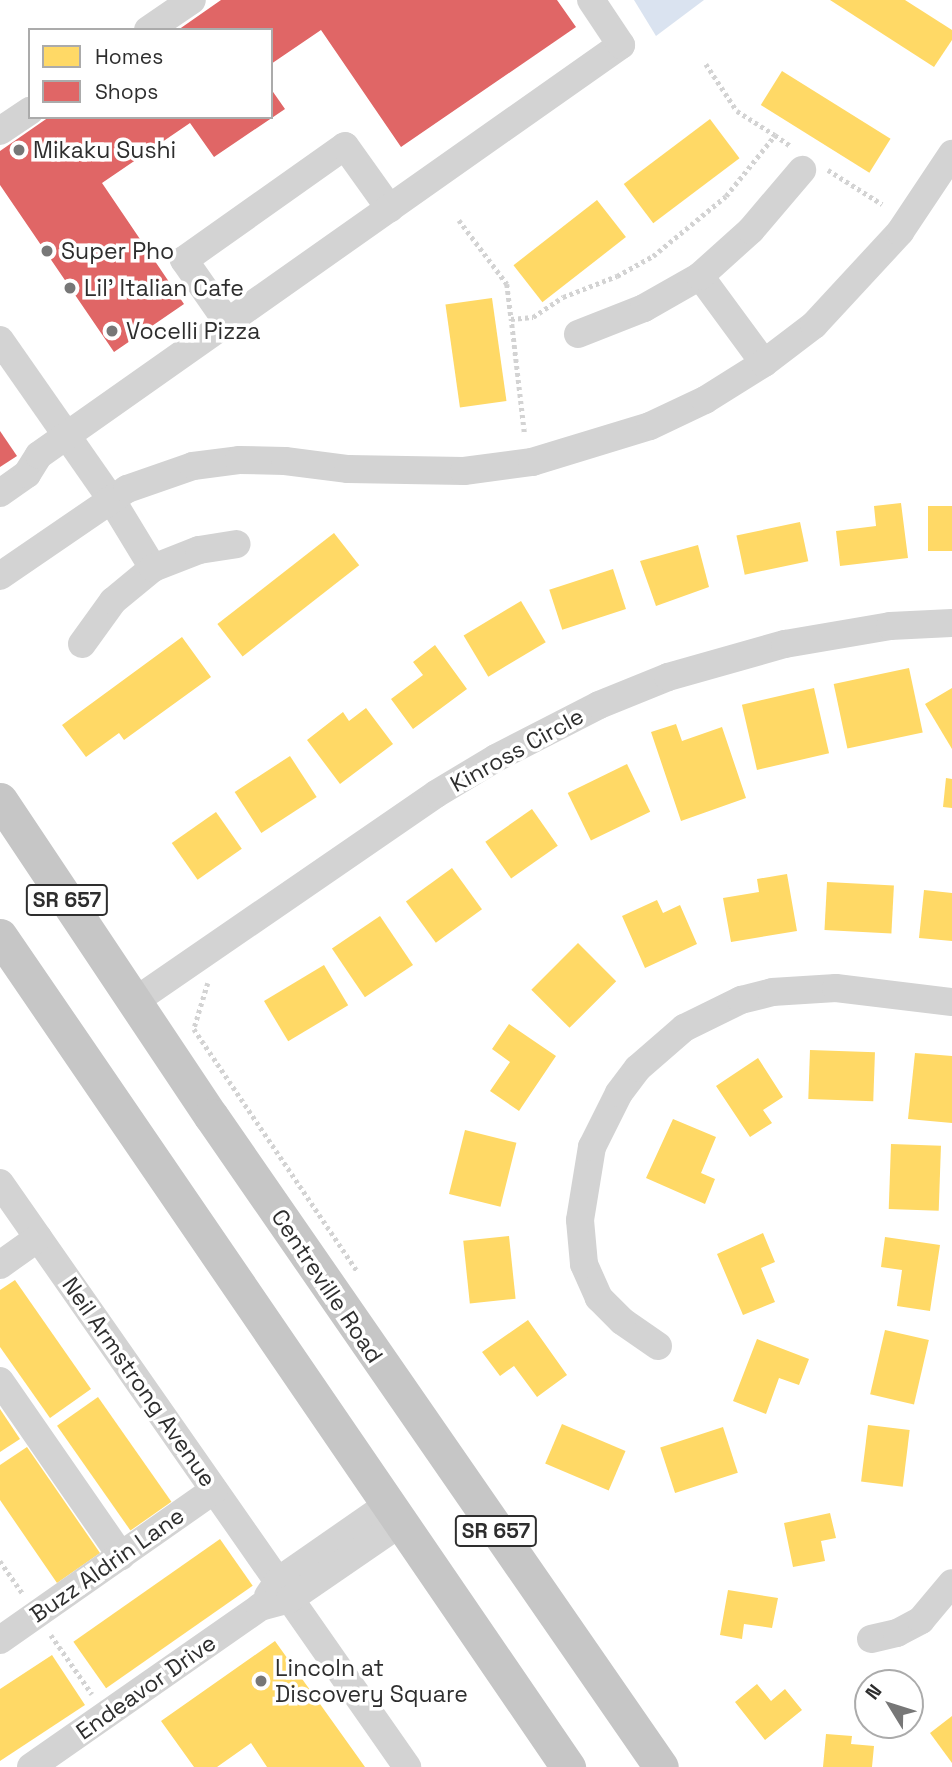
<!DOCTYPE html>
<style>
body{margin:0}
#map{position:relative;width:952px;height:1767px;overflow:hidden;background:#fff;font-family:"Space Grotesk",sans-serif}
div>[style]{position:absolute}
.water>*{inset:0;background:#dae3f0}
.homes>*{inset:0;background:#ffd966;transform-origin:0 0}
.shops>*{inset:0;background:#e06666}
.path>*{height:4.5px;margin-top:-2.25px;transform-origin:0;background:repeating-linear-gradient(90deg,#d3d3d3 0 3.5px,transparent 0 7px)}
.minor>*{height:28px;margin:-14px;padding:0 14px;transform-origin:14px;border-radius:14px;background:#d3d3d3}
.major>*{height:35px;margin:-17.5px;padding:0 17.5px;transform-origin:17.5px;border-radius:17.5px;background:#c6c6c6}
.dots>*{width:19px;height:19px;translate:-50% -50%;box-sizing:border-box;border:4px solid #fff;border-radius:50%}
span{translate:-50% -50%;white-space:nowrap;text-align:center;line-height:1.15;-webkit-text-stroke:7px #fff;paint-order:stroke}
.shield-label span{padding:2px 5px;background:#fff;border:2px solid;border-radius:5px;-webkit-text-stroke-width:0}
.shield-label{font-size:21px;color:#2e2e2e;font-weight:700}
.poi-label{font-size:23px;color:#2e2e2e}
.left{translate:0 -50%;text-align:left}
.street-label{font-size:23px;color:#2e2e2e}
.legend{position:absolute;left:28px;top:28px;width:245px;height:91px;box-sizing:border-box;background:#fff;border:2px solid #ababab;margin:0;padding:9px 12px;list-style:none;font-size:21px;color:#2e2e2e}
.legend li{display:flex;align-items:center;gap:14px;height:35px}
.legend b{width:35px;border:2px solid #ababab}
.north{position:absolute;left:854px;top:1669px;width:70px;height:70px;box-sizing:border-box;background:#fff;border:2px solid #ababab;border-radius:50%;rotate:308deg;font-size:19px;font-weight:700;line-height:28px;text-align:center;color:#2e2e2e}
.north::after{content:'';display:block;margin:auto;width:24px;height:32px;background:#777;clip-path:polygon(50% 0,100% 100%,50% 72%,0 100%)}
</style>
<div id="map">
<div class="water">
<div style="clip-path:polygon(634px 0,704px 0,656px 36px)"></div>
</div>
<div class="homes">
<div style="clip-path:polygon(830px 0,905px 0,952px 30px,952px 40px,934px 67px)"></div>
<div style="left:782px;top:71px;width:128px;height:40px;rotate:32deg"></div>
<div style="left:710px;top:119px;width:49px;height:108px;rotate:53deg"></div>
<div style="left:597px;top:200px;width:47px;height:106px;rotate:52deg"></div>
<div style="left:492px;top:298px;width:104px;height:47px;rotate:82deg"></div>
<div style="clip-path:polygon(901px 503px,908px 558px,840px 566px,836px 531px,876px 526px,874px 506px)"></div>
<div style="left:952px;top:506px;width:45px;height:24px;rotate:90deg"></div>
<div style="left:800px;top:522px;width:40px;height:65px;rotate:78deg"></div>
<div style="left:334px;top:533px;width:41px;height:148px;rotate:52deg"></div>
<div style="clip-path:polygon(698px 545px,709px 587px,656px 606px,640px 561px)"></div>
<div style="left:613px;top:569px;width:42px;height:67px;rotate:72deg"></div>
<div style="left:521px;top:601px;width:48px;height:67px;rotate:59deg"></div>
<div style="clip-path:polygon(182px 637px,211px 677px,124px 740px,119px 733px,86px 757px,62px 725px)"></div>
<div style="clip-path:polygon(435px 645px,467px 689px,413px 729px,391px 699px,423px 675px,413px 662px)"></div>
<div style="left:909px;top:668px;width:66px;height:77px;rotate:78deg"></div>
<div style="left:814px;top:688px;width:67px;height:74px;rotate:77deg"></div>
<div style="clip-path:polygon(952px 688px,952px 749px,925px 704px)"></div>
<div style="clip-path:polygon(366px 708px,393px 744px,340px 784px,307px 740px,343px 712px,349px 721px)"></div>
<div style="clip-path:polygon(676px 724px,682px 741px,722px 727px,746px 798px,681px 821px,651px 732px)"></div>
<div style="left:290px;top:756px;width:49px;height:66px;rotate:57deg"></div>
<div style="left:627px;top:764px;width:53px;height:66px;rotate:64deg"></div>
<div style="clip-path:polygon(946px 778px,952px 779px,952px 808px,943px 807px)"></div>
<div style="left:532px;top:809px;width:45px;height:57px;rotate:55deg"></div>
<div style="left:216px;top:812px;width:45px;height:54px;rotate:55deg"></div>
<div style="left:452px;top:868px;width:51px;height:57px;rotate:54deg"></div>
<div style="clip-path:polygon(787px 874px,797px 931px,731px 942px,723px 898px,759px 892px,757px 879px)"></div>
<div style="left:827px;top:882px;width:67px;height:48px;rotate:3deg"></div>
<div style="clip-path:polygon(924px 890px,952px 893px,952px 941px,919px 938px)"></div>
<div style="clip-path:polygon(657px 900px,663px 913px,680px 905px,697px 944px,645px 968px,622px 916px)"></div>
<div style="left:380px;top:916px;width:59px;height:58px;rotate:56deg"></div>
<div style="left:578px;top:943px;width:54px;height:66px;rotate:45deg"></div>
<div style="left:324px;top:965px;width:47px;height:70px;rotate:59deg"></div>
<div style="clip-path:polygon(509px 1024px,556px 1056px,519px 1111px,490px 1091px,510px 1062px,492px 1049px)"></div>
<div style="left:810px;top:1050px;width:65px;height:49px;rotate:2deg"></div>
<div style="clip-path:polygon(915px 1053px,952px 1056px,952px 1123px,908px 1119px)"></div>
<div style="clip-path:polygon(758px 1058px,783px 1097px,763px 1110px,772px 1123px,750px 1137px,716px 1086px)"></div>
<div style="clip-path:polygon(673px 1119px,716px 1137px,701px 1173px,715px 1179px,705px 1204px,646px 1178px)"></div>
<div style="left:465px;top:1130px;width:53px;height:66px;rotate:14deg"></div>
<div style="left:891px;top:1144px;width:50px;height:65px;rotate:2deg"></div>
<div style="clip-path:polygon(763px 1233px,775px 1262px,761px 1268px,775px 1302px,743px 1315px,717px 1254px)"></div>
<div style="left:509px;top:1236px;width:63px;height:46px;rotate:84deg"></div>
<div style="clip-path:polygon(885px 1237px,940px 1245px,930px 1311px,897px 1306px,902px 1270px,881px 1267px)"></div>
<div style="clip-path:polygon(15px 1280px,91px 1389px,50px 1418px,0 1347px,0 1290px)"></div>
<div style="clip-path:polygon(528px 1320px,567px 1375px,537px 1397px,514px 1366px,500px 1376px,482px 1352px)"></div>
<div style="left:885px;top:1330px;width:45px;height:66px;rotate:13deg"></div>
<div style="clip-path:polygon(757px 1339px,809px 1359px,799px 1385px,779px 1378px,766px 1414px,733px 1401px)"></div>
<div style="left:98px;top:1397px;width:128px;height:50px;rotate:55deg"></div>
<div style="clip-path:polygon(0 1409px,20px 1439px,0 1452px)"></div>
<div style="left:562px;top:1424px;width:69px;height:43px;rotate:23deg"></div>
<div style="left:868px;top:1425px;width:42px;height:57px;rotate:7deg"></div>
<div style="left:723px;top:1427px;width:48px;height:66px;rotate:72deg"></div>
<div style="clip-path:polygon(27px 1447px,100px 1553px,57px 1583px,0 1500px,0 1465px)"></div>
<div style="clip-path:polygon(830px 1513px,836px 1538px,821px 1541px,825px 1561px,793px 1567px,784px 1523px)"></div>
<div style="left:220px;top:1539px;width:57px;height:179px;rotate:55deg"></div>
<div style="clip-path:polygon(728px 1590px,778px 1598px,772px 1628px,744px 1624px,742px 1639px,720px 1635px)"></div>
<div style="clip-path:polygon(275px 1641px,365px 1767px,267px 1767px,251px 1743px,217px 1767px,194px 1767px,161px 1721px)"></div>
<div style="clip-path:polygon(52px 1655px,85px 1705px,0 1761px,0 1689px)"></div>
<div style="clip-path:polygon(757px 1684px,771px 1701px,785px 1689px,802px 1710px,765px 1740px,735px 1702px)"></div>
<div style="clip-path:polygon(952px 1716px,952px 1763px,930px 1733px)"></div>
<div style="clip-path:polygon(826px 1734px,852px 1736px,851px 1744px,874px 1746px,872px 1767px,823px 1767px)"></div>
</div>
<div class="shops">
<div style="clip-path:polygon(221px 0,557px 0,576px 27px,401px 147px,321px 30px,271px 64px,271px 30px,178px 30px)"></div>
<div style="clip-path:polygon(271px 89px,285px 109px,214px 157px,190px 123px,102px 183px,184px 304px,114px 352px,0 185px,0 151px,49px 117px,271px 117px)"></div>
<div style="clip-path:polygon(0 431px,17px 456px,0 467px)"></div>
</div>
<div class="path">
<div style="left:706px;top:64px;width:56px;rotate:56.6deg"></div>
<div style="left:737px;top:111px;width:45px;rotate:32.3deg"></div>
<div style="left:828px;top:170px;width:64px;rotate:32.2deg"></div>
<div style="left:459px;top:220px;width:80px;rotate:53.1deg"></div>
<div style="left:507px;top:284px;width:35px;rotate:83deg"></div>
<div style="left:524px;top:432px;width:114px;rotate:-96.6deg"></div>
<div style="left:511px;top:319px;width:22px;rotate:-5deg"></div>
<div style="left:533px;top:317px;width:36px;rotate:-34deg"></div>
<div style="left:563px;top:297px;width:58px;rotate:-21.3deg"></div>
<div style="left:617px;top:276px;width:41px;rotate:-29.1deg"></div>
<div style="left:653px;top:256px;width:94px;rotate:-39.4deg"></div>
<div style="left:726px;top:196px;width:78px;rotate:-51.2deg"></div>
<div style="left:775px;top:135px;width:19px;rotate:35deg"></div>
<div style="left:208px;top:983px;width:48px;rotate:106.9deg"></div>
<div style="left:194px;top:1029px;width:293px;rotate:56deg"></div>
<div style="left:0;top:1561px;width:39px;rotate:55deg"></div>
<div style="left:51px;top:1635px;width:72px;rotate:55.2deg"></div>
</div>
<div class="minor">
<div style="left:148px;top:30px;width:53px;rotate:-34.3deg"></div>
<div style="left:0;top:131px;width:36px;rotate:-34deg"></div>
<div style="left:700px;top:276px;width:108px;rotate:53.7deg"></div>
<div style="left:228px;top:323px;width:77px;rotate:-124.9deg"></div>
<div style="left:184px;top:260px;width:197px;rotate:-35.3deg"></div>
<div style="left:345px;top:146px;width:77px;rotate:54.5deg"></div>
<div style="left:578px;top:334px;width:71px;rotate:-21.5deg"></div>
<div style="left:644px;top:308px;width:64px;rotate:-29.7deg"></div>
<div style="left:700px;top:276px;width:69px;rotate:-42deg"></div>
<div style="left:751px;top:230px;width:79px;rotate:-49.6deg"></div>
<div style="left:0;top:340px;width:194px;rotate:55.1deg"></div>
<div style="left:111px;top:499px;width:81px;rotate:58.7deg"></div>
<div style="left:0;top:493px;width:33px;rotate:-35deg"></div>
<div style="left:27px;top:474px;width:22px;rotate:-58deg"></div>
<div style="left:39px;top:455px;width:712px;rotate:-35.16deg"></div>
<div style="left:621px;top:45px;width:54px;rotate:-123.7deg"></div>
<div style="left:0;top:576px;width:154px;rotate:-34.4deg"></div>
<div style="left:127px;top:489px;width:70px;rotate:-19.2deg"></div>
<div style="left:193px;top:466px;width:46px;rotate:-7.4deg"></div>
<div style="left:239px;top:460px;width:46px;rotate:1.2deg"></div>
<div style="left:285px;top:461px;width:64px;rotate:7.2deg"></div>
<div style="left:348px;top:469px;width:116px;rotate:1deg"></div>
<div style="left:464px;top:471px;width:69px;rotate:-7.5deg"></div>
<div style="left:532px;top:462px;width:123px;rotate:-17deg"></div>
<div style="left:650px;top:426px;width:61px;rotate:-25.3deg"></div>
<div style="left:705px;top:400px;width:70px;rotate:-32.1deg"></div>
<div style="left:764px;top:363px;width:63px;rotate:-37.2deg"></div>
<div style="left:814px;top:325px;width:127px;rotate:-47.2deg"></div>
<div style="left:900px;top:232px;width:94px;rotate:-56.3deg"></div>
<div style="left:82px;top:644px;width:53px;rotate:-54.2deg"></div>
<div style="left:113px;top:601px;width:52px;rotate:-39.5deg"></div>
<div style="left:153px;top:568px;width:49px;rotate:-21.4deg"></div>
<div style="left:199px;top:550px;width:38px;rotate:-9deg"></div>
<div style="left:135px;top:1001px;width:365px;rotate:-34.5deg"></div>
<div style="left:436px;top:794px;width:70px;rotate:-31deg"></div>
<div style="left:496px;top:758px;width:116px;rotate:-27.2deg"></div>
<div style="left:599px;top:705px;width:74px;rotate:-22.1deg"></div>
<div style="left:668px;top:677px;width:122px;rotate:-15.8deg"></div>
<div style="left:785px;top:644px;width:107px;rotate:-9.7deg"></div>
<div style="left:890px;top:626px;width:62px;rotate:-2.8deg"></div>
<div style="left:0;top:1183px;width:485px;rotate:55.1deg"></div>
<div style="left:0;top:1265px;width:47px;rotate:-35.4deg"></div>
<div style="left:658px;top:1346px;width:44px;rotate:-145.2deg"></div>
<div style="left:622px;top:1321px;width:33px;rotate:-135deg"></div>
<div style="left:599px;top:1298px;width:37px;rotate:-114deg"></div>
<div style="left:584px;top:1264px;width:44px;rotate:-95.2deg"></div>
<div style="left:580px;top:1220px;width:74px;rotate:-80.7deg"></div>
<div style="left:592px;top:1147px;width:60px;rotate:-63.4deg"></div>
<div style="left:619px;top:1093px;width:31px;rotate:-53deg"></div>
<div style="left:638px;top:1068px;width:61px;rotate:-41deg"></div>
<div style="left:684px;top:1028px;width:64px;rotate:-26.2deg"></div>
<div style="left:741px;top:1000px;width:32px;rotate:-14deg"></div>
<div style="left:772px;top:992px;width:64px;rotate:-3.6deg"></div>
<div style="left:836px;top:988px;width:117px;rotate:6.9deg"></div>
<div style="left:0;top:1381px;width:213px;rotate:55.3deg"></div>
<div style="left:268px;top:1596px;width:18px;rotate:-56deg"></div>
<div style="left:278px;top:1581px;width:131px;rotate:-34.8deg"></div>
<div style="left:290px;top:1599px;width:205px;rotate:55.1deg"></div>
<div style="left:871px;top:1639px;width:27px;rotate:-13deg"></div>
<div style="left:897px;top:1633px;width:27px;rotate:-28deg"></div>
<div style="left:921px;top:1620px;width:48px;rotate:-50deg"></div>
<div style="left:0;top:1640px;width:261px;rotate:-35deg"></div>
<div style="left:31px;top:1767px;width:279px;rotate:-34.9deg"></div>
<div style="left:260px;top:1607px;width:31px;rotate:-15deg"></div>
<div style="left:290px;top:1599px;width:132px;rotate:-34.5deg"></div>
</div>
<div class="major">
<div style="left:0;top:800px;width:380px;rotate:56.3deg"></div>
<div style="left:211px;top:1116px;width:791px;rotate:55.35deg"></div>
<div style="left:0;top:936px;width:1007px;rotate:55.65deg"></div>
</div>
<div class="dots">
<div style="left:19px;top:150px;background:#777"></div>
<div style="left:47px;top:251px;background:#777"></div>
<div style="left:70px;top:288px;background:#777"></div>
<div style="left:112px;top:331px;background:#777"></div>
<div style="left:261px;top:1681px;background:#777"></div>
</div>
<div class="shield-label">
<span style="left:67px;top:900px">SR 657</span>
<span style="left:496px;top:1531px">SR 657</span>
</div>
<div class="poi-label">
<span class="left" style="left:33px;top:150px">Mikaku Sushi</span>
<span class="left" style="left:61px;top:251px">Super Pho</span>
<span class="left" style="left:84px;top:288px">Lil' Italian Cafe</span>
<span class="left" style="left:126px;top:331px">Vocelli Pizza</span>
<span class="left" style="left:275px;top:1681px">Lincoln at<br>Discovery Square</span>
</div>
<div class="street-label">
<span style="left:517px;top:750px;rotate:-29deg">Kinross Circle</span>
<span style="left:327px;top:1286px;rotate:56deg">Centreville Road</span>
<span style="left:139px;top:1382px;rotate:55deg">Neil Armstrong Avenue</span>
<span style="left:107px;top:1565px;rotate:-35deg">Buzz Aldrin Lane</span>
<span style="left:146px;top:1687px;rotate:-35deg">Endeavor Drive</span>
</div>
<ul class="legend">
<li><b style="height:19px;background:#ffd966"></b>Homes</li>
<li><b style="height:19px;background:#e06666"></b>Shops</li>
</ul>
<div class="north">N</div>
</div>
